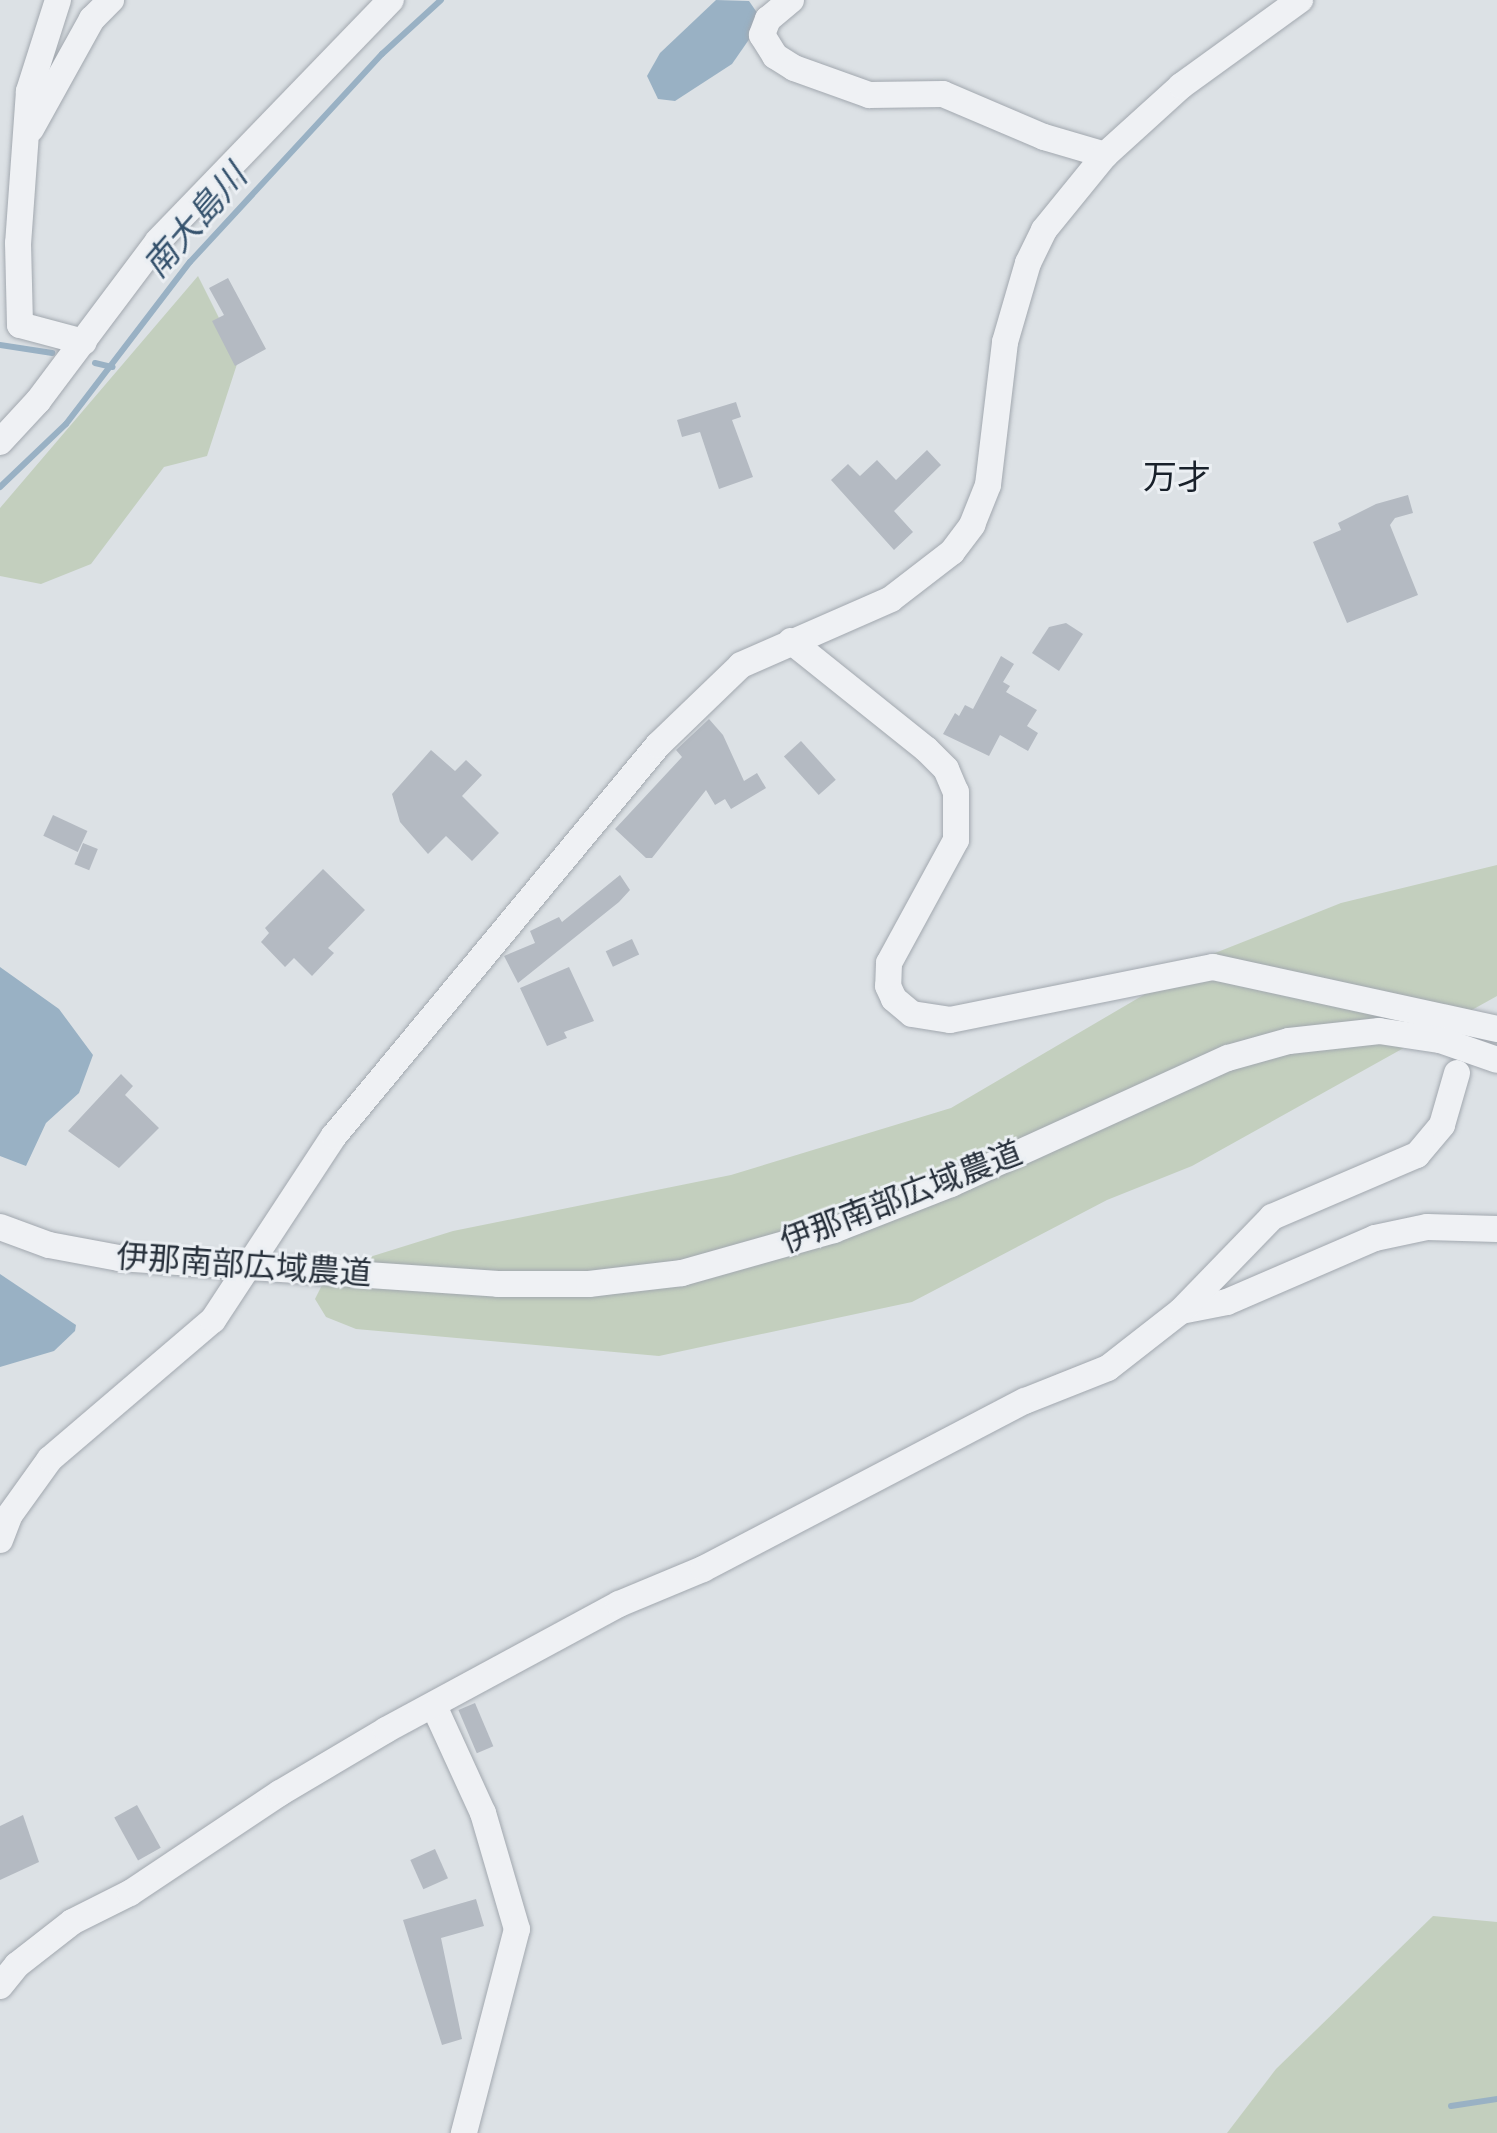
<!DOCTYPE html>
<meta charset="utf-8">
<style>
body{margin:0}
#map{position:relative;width:1497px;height:2133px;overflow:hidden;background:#dce1e5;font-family:Jost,"Noto Sans JP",sans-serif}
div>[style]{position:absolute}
.green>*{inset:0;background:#c3cfbe}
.water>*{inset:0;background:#99b1c4}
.stream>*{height:6px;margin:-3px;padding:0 3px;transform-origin:3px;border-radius:3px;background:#99b1c4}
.building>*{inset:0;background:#b4bac2;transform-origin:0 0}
.roads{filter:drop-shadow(0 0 2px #a2a8af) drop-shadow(0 0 2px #a2a8af)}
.minor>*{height:26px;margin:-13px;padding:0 13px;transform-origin:13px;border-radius:13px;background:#eff1f4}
span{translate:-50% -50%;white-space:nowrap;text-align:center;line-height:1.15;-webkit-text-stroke:6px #ebeff3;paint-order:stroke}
.street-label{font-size:32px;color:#27303b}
.water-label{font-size:34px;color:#34516c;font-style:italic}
.neighbourhood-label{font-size:34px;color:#19212b}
</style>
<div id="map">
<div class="green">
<div style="clip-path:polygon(198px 276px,239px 358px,207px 456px,164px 467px,91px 564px,41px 584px,0 576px,0 508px)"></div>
<div style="clip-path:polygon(1497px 865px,1497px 996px,1192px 1166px,1107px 1200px,912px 1302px,659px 1356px,356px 1329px,326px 1317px,315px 1299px,323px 1283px,360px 1260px,453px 1231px,731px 1175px,951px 1108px,1215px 953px,1341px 903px)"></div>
<div style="clip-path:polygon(1433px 1916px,1497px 1922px,1497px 2133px,1227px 2133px,1276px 2069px)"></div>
</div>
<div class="water">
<div style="clip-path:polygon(716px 0,749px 1px,760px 17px,757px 28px,732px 64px,675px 101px,658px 99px,647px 76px,660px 53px)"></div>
<div style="clip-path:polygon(0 967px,59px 1009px,93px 1055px,79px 1093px,46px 1123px,26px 1166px,0 1156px)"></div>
<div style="clip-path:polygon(0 1274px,76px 1325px,75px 1331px,54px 1351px,0 1367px)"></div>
</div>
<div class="stream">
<div style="left:0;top:345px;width:53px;rotate:8.7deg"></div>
<div style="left:95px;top:363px;width:18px;rotate:13deg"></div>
<div style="left:0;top:487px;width:91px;rotate:-43.7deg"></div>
<div style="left:66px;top:424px;width:204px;rotate:-52.6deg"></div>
<div style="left:190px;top:262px;width:283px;rotate:-47.3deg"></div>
<div style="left:382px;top:54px;width:80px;rotate:-42.5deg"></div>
<div style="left:1451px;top:2106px;width:47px;rotate:-8.7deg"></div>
</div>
<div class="building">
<div style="clip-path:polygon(228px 278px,266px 349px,235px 366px,212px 321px,224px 315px,209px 288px)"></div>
<div style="clip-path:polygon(736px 402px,741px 417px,732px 420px,753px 477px,719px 489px,700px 432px,682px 437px,677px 420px)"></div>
<div style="clip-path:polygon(927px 450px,941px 465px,894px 511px,913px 532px,894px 550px,831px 480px,848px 464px,860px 476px,877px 460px,896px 480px)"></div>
<div style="clip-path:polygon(1408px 495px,1413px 513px,1395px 518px,1390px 525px,1418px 595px,1347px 623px,1313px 542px,1341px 530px,1338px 523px,1376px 504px)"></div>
<div style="clip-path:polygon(1066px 623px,1083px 634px,1059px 671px,1032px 653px,1049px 627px)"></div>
<div style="clip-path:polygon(1001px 656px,1014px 664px,1003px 682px,1010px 686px,1006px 692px,1037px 710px,1027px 726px,1038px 733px,1028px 751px,1000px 735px,989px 756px,943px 734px,955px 713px,959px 716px,965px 705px,973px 709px)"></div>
<div style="clip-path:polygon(709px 719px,723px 735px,744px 781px,757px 773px,766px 788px,731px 809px,725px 799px,715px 805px,706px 790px,652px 858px,646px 858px,615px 829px,682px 757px,676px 750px)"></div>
<div style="left:801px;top:741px;width:52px;height:23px;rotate:48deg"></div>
<div style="clip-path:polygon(431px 750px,455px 771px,466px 760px,482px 775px,462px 796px,499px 833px,472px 861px,446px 836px,428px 854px,400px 822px,392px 794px)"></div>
<div style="left:53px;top:815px;width:38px;height:23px;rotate:25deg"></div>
<div style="left:83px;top:843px;width:16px;height:23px;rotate:22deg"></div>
<div style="clip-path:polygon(323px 869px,365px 910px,328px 948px,334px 953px,312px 976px,294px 958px,285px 967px,261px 942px,269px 933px,265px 928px)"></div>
<div style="clip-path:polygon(620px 875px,630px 890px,619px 902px,518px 983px,504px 956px,535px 943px,530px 931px,559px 917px,562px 922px)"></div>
<div style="left:632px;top:939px;width:17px;height:29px;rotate:65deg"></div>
<div style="clip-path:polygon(569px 967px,594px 1021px,564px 1032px,567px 1038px,547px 1046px,520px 988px)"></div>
<div style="clip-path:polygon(121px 1074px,133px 1086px,125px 1095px,159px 1128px,119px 1168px,68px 1131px)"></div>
<div style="left:475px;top:1703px;width:47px;height:18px;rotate:67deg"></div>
<div style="left:137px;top:1805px;width:49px;height:26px;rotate:61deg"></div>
<div style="clip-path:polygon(23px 1815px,39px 1862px,0 1880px,0 1826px)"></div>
<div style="left:435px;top:1849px;width:32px;height:27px;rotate:66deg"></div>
<div style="clip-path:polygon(476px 1899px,484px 1926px,441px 1938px,462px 2039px,442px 2045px,403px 1920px)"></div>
</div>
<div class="roads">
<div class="minor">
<div style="left:58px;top:0;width:96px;rotate:107.7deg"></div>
<div style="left:29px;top:91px;width:152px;rotate:94.1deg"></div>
<div style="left:18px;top:243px;width:82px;rotate:88.6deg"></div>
<div style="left:20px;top:325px;width:66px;rotate:14.9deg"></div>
<div style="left:791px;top:0;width:30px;rotate:140deg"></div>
<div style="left:768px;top:19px;width:17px;rotate:111deg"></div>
<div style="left:762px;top:35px;width:25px;rotate:58deg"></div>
<div style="left:775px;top:56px;width:22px;rotate:32deg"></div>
<div style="left:794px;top:68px;width:80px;rotate:19.8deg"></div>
<div style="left:869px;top:95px;width:74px;rotate:-0.8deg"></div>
<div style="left:943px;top:94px;width:110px;rotate:23.1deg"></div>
<div style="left:1044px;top:137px;width:64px;rotate:16.4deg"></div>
<div style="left:31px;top:129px;width:126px;rotate:-61deg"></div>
<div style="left:92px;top:19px;width:27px;rotate:-45deg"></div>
<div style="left:0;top:442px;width:56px;rotate:-47.2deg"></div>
<div style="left:38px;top:401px;width:200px;rotate:-53.1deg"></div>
<div style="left:158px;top:241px;width:335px;rotate:-46deg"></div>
<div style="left:791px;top:641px;width:173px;rotate:38.7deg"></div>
<div style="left:926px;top:749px;width:28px;rotate:45deg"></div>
<div style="left:946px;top:769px;width:25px;rotate:67deg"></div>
<div style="left:956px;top:792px;width:48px;rotate:90deg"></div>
<div style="left:956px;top:840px;width:140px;rotate:118.6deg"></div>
<div style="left:889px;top:963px;width:23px;rotate:92deg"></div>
<div style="left:888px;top:986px;width:14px;rotate:65deg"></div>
<div style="left:894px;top:999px;width:23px;rotate:40deg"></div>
<div style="left:912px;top:1014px;width:38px;rotate:9deg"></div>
<div style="left:950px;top:1020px;width:268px;rotate:-11.4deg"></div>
<div style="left:1213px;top:967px;width:291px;rotate:12.3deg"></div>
<div style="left:0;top:1227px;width:52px;rotate:20.2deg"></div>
<div style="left:49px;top:1245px;width:71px;rotate:10.5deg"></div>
<div style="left:119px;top:1258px;width:380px;rotate:3.9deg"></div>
<div style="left:498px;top:1284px;width:91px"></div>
<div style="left:589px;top:1284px;width:94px;rotate:-6.7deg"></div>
<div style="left:682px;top:1273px;width:158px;rotate:-15.8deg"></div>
<div style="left:834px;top:1230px;width:126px;rotate:-21.5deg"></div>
<div style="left:951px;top:1184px;width:304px;rotate:-24.5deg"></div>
<div style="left:1228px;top:1058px;width:63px;rotate:-15.6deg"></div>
<div style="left:1289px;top:1041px;width:91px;rotate:-6.3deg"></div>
<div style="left:1379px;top:1031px;width:62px;rotate:8.4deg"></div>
<div style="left:1440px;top:1040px;width:60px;rotate:19.3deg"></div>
<div style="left:1181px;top:1311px;width:47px;rotate:-11.1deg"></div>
<div style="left:1227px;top:1302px;width:161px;rotate:-23.4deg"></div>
<div style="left:1375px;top:1238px;width:53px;rotate:-11.9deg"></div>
<div style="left:1427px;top:1227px;width:70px;rotate:1.6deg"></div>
<div style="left:0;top:1540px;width:26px;rotate:-69deg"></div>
<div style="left:9px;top:1516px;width:70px;rotate:-54.3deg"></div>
<div style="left:50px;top:1459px;width:214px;rotate:-40.5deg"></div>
<div style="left:213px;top:1320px;width:220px;rotate:-56.7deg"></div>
<div style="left:334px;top:1136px;width:508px;rotate:-50.35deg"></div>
<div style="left:658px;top:745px;width:115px;rotate:-43.9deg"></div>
<div style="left:741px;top:665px;width:164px;rotate:-23.7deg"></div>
<div style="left:891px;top:599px;width:77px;rotate:-37.6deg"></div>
<div style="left:952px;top:552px;width:34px;rotate:-53deg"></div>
<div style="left:972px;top:525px;width:43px;rotate:-68.2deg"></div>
<div style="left:988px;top:485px;width:144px;rotate:-83.2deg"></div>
<div style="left:1005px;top:342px;width:82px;rotate:-73.8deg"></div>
<div style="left:1028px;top:263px;width:37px;rotate:-64deg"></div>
<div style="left:1044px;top:230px;width:97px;rotate:-50.9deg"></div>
<div style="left:1105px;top:155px;width:103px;rotate:-42.2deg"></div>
<div style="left:1181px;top:86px;width:147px;rotate:-35.9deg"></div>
<div style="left:434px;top:1706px;width:118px;rotate:65.4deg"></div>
<div style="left:483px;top:1813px;width:121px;rotate:73.7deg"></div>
<div style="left:517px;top:1929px;width:211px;rotate:104.6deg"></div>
<div style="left:0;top:1986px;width:27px;rotate:-51deg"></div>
<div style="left:17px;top:1965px;width:70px;rotate:-38deg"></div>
<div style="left:72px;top:1922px;width:65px;rotate:-26.6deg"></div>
<div style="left:130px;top:1893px;width:180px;rotate:-33.7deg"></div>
<div style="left:280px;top:1793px;width:123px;rotate:-30.7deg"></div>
<div style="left:386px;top:1730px;width:265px;rotate:-28.4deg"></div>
<div style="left:619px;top:1604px;width:91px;rotate:-22.6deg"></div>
<div style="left:703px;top:1569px;width:363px;rotate:-27.6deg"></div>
<div style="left:1025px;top:1401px;width:89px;rotate:-21.7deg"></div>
<div style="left:1108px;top:1368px;width:93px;rotate:-38deg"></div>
<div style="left:1181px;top:1311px;width:131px;rotate:-45.9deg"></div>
<div style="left:1272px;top:1217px;width:158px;rotate:-23.2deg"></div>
<div style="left:1417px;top:1155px;width:39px;rotate:-50deg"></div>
<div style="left:1442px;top:1125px;width:54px;rotate:-73.9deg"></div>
</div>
</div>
<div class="street-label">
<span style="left:901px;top:1197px;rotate:-21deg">伊那南部広域農道</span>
<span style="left:244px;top:1265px;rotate:4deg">伊那南部広域農道</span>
</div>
<div class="water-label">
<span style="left:195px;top:221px;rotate:-49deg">南大島川</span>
</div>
<div class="neighbourhood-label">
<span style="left:1177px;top:478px">万才</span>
</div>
</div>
